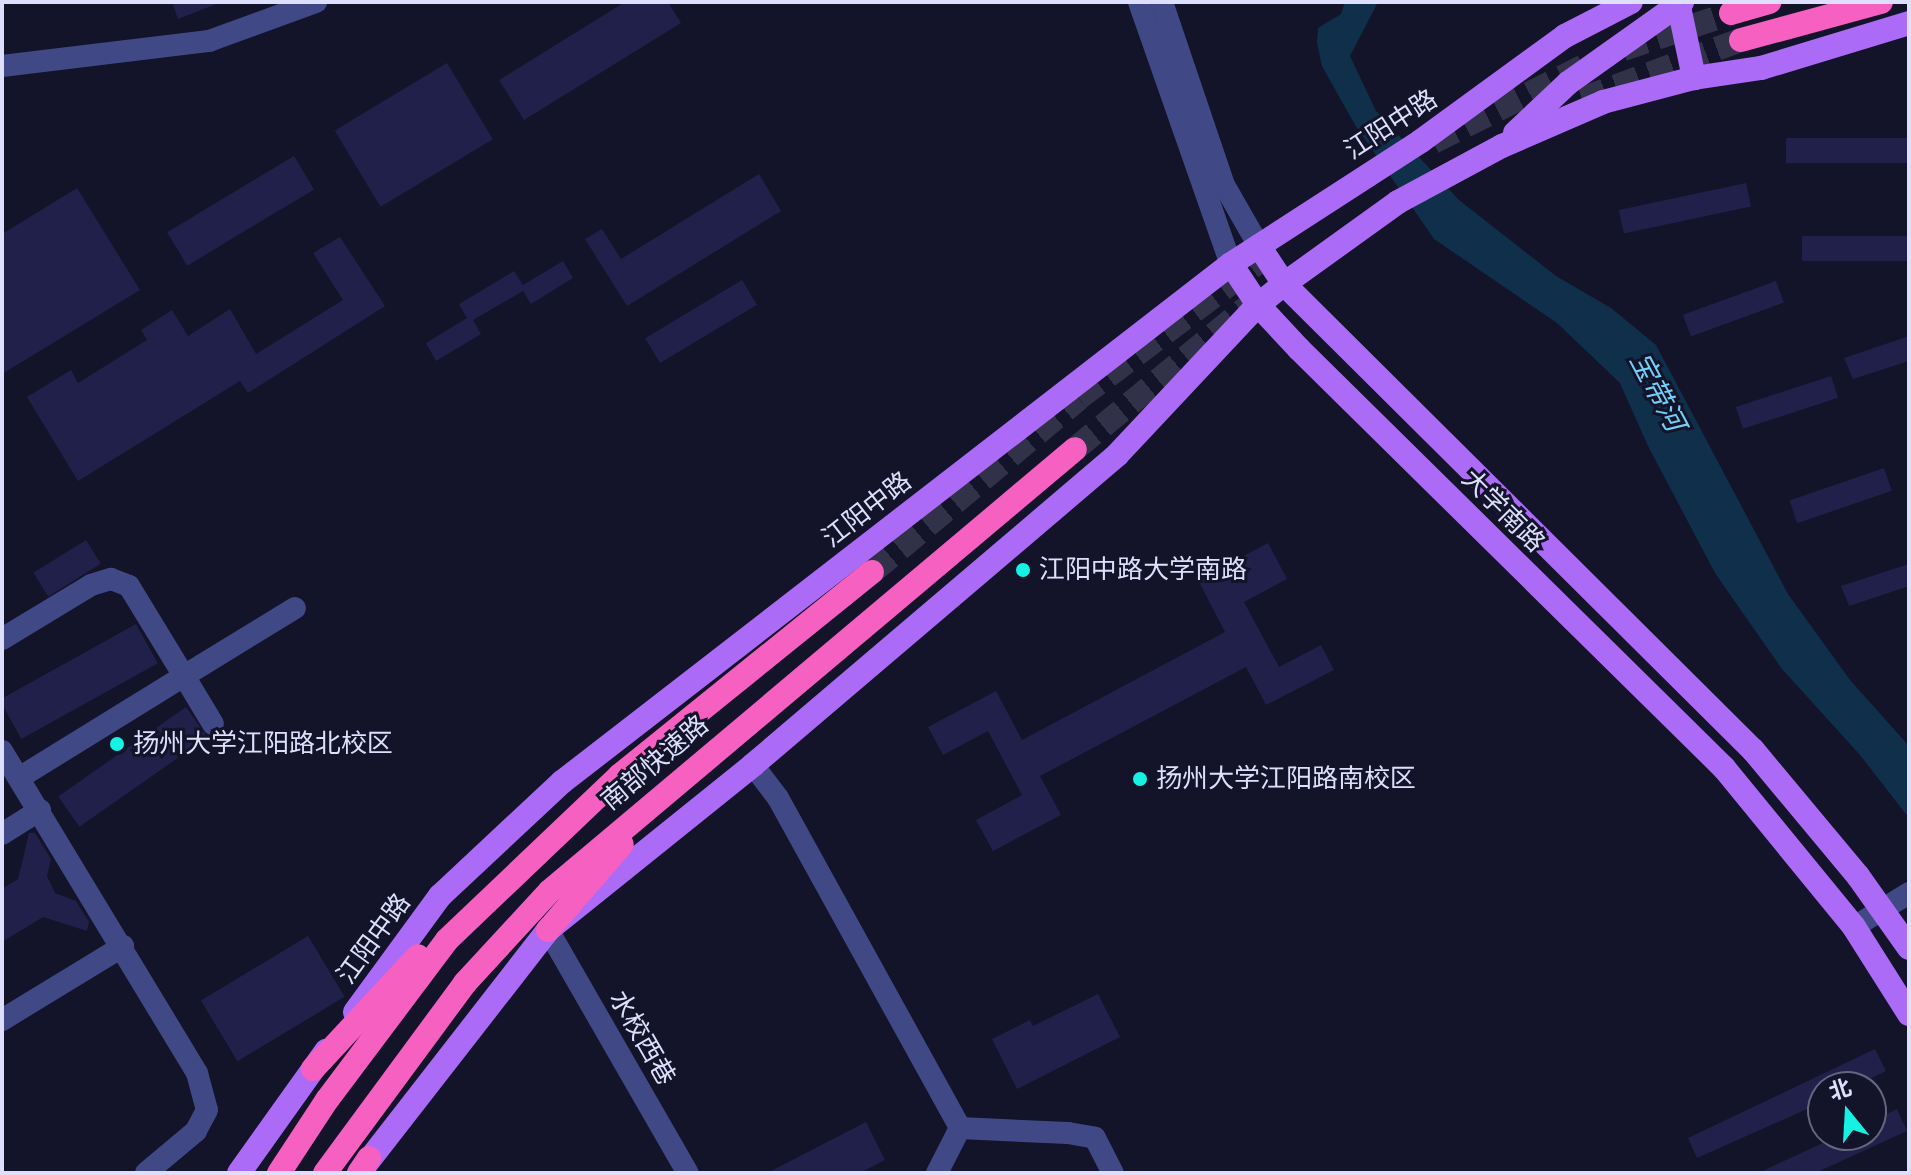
<!DOCTYPE html>
<meta charset="utf-8">
<style>
body{margin:0}
#map{position:relative;width:1911px;height:1175px;overflow:hidden;background:#13132a;font-family:"Varela Round","Noto Sans SC",sans-serif}
div>[style]{position:absolute}
.water>*{inset:0;background:#102f4b}
.building>*{inset:0;background:#21204a;transform-origin:0 0}
.highway-tunnel>*{height:24px;margin-top:-12px;transform-origin:0;background:repeating-linear-gradient(90deg,#31324a 0 24px,transparent 0 36px)}
.minor>*{height:22px;margin:-11px;padding:0 11px;transform-origin:11px;border-radius:11px;background:#404986}
.major>*{height:24px;margin:-12px;padding:0 12px;transform-origin:12px;border-radius:12px;background:#ac6bf7}
.highway>*{height:24px;margin:-12px;padding:0 12px;transform-origin:12px;border-radius:12px;background:#f660c0}
.dots>*{width:22px;height:22px;translate:-50% -50%;box-sizing:border-box;border:4px solid #13132a;border-radius:50%}
span{translate:-50% -50%;white-space:nowrap;text-align:center;line-height:1.15;-webkit-text-stroke:6px #13132a;paint-order:stroke}
.street-label{font-size:26px;color:#dddffd}
.poi-label{font-size:26px;color:#dddffd}
.left{translate:0 -50%;text-align:left}
.water-label{font-size:28px;color:#72cff7;font-style:italic}
.frame{position:absolute;inset:0;border:4px solid #dddffd;pointer-events:none}
.north{position:absolute;left:1807px;top:1071px;width:80px;height:80px;box-sizing:border-box;background:#13132a;border:2px solid #64657e;border-radius:50%;rotate:342deg;font-size:22px;font-weight:700;line-height:32px;text-align:center;color:#dddffd}
.north::after{content:'';display:block;margin:auto;width:28px;height:36px;background:#15f2e4;clip-path:polygon(50% 0,100% 100%,50% 72%,0 100%)}
</style>
<div id="map">
<div class="water">
<div style="clip-path:polygon(1345px 2px,1378px 2px,1350px 56px,1376px 111px,1459px 200px,1556px 276px,1611px 308px,1656px 345px,1788px 594px,1850px 680px,1909px 746px,1909px 818px,1860px 755px,1782px 669px,1715px 573px,1648px 446px,1620px 383px,1557px 323px,1434px 239px,1355px 125px,1322px 66px,1317px 43px,1318px 28px,1341px 14px)"></div>
</div>
<div class="building">
<div style="clip-path:polygon(172px 2px,219px 2px,219px 3px,178px 19px)"></div>
<div style="clip-path:polygon(625px 2px,668px 2px,681px 23px,524px 120px,499px 80px)"></div>
<div style="left:447px;top:63px;width:89px;height:131px;rotate:59deg"></div>
<div style="left:1909px;top:138px;width:25px;height:123px;rotate:90deg"></div>
<div style="left:294px;top:156px;width:39px;height:148px;rotate:59deg"></div>
<div style="clip-path:polygon(759px 174px,781px 211px,627px 306px,585px 239px,602px 229px,621px 259px)"></div>
<div style="left:1746px;top:183px;width:24px;height:130px;rotate:78deg"></div>
<div style="clip-path:polygon(77px 188px,140px 290px,2px 374px,2px 234px)"></div>
<div style="left:1909px;top:236px;width:25px;height:107px;rotate:90deg"></div>
<div style="clip-path:polygon(340px 237px,385px 306px,248px 393px,240px 381px,78px 481px,27px 397px,71px 370px,78px 383px,147px 340px,141px 330px,172px 310px,188px 336px,230px 309px,256px 354px,343px 300px,313px 253px)"></div>
<div style="clip-path:polygon(563px 261px,573px 278px,531px 304px,523px 291px,473px 320px,481px 334px,436px 361px,426px 343px,467px 318px,459px 304px,514px 271px,523px 285px)"></div>
<div style="left:742px;top:280px;width:29px;height:113px;rotate:59deg"></div>
<div style="left:1776px;top:281px;width:23px;height:99px;rotate:70deg"></div>
<div style="clip-path:polygon(1909px 336px,1909px 361px,1853px 379px,1844px 358px)"></div>
<div style="left:1831px;top:376px;width:23px;height:100px;rotate:72deg"></div>
<div style="left:1884px;top:468px;width:24px;height:100px;rotate:71deg"></div>
<div style="left:86px;top:540px;width:28px;height:62px;rotate:58deg"></div>
<div style="clip-path:polygon(1268px 543px,1287px 579px,1244px 602px,1279px 667px,1321px 645px,1334px 670px,1266px 705px,1246px 667px,1040px 776px,1061px 815px,993px 851px,976px 820px,1022px 795px,988px 731px,943px 755px,928px 727px,996px 691px,1022px 740px,1225px 632px,1198px 580px)"></div>
<div style="clip-path:polygon(1909px 564px,1909px 586px,1849px 606px,1841px 586px)"></div>
<div style="left:136px;top:624px;width:45px;height:156px;rotate:61deg"></div>
<div style="left:186px;top:707px;width:37px;height:156px;rotate:55deg"></div>
<div style="clip-path:polygon(29px 833px,35px 833px,51px 859px,47px 876px,55px 893px,76px 901px,89px 922px,87px 931px,43px 917px,2px 942px,2px 889px,18px 879px)"></div>
<div style="left:308px;top:936px;width:71px;height:125px;rotate:59deg"></div>
<div style="clip-path:polygon(1098px 994px,1120px 1037px,1017px 1089px,992px 1039px,1030px 1020px,1033px 1026px)"></div>
<div style="clip-path:polygon(1875px 1049px,1886px 1071px,1853px 1087px,1823px 1087px,1823px 1102px,1697px 1158px,1688px 1138px)"></div>
<div style="clip-path:polygon(1897px 1109px,1907px 1131px,1815px 1173px,1758px 1173px,1840px 1135px,1871px 1135px,1871px 1121px)"></div>
<div style="clip-path:polygon(866px 1122px,885px 1160px,860px 1173px,767px 1173px)"></div>
</div>
<div class="highway-tunnel">
<div style="left:1623px;top:49px;width:114px;rotate:-18.4deg"></div>
<div style="left:1582px;top:99px;width:170px;rotate:-20.4deg"></div>
<div style="left:1433px;top:142px;width:171px;rotate:-26.7deg"></div>
<div style="left:1075px;top:449px;width:222px;rotate:-39.5deg"></div>
<div style="left:872px;top:572px;width:270px;rotate:-40deg"></div>
<div style="left:1079px;top:398px;width:252px;rotate:-37.1deg"></div>
</div>
<div class="minor">
<div style="left:1139px;top:2px;width:278px;rotate:70.7deg"></div>
<div style="left:1162px;top:2px;width:193px;rotate:71.3deg"></div>
<div style="left:1224px;top:185px;width:70px;rotate:60.2deg"></div>
<div style="left:2px;top:66px;width:209px;rotate:-6.9deg"></div>
<div style="left:209px;top:41px;width:114px;rotate:-20deg"></div>
<div style="left:2px;top:639px;width:104px;rotate:-31.2deg"></div>
<div style="left:91px;top:585px;width:21px;rotate:-17deg"></div>
<div style="left:111px;top:579px;width:19px;rotate:21deg"></div>
<div style="left:129px;top:586px;width:105px;rotate:58.6deg"></div>
<div style="left:184px;top:676px;width:194px;rotate:148.3deg"></div>
<div style="left:213px;top:724px;width:56px;rotate:-121.1deg"></div>
<div style="left:184px;top:676px;width:130px;rotate:-31.5deg"></div>
<div style="left:2px;top:751px;width:376px;rotate:58.8deg"></div>
<div style="left:197px;top:1073px;width:38px;rotate:75deg"></div>
<div style="left:207px;top:1110px;width:24px;rotate:118deg"></div>
<div style="left:196px;top:1131px;width:65px;rotate:140deg"></div>
<div style="left:753px;top:765px;width:41px;rotate:52.9deg"></div>
<div style="left:778px;top:798px;width:377px;rotate:61.1deg"></div>
<div style="left:2px;top:834px;width:45px;rotate:-32.3deg"></div>
<div style="left:1854px;top:927px;width:65px;rotate:-31.7deg"></div>
<div style="left:548px;top:930px;width:280px;rotate:60.1deg"></div>
<div style="left:2px;top:1020px;width:142px;rotate:-31.4deg"></div>
<div style="left:960px;top:1128px;width:108px;rotate:2.7deg"></div>
<div style="left:1068px;top:1133px;width:27px;rotate:10deg"></div>
<div style="left:1095px;top:1138px;width:39px;rotate:63deg"></div>
<div style="left:937px;top:1173px;width:51px;rotate:-62.9deg"></div>
</div>
<div class="major">
<div style="left:1678px;top:2px;width:78px;rotate:78.1deg"></div>
<div style="left:1515px;top:133px;width:73px;rotate:-43.3deg"></div>
<div style="left:1568px;top:83px;width:140px;rotate:-35.4deg"></div>
<div style="left:1259px;top:246px;width:45px;rotate:56.7deg"></div>
<div style="left:1284px;top:284px;width:661px;rotate:44.82deg"></div>
<div style="left:1753px;top:750px;width:164px;rotate:50.2deg"></div>
<div style="left:1858px;top:876px;width:88px;rotate:54.7deg"></div>
<div style="left:1231px;top:264px;width:49px;rotate:56.6deg"></div>
<div style="left:1258px;top:305px;width:60px;rotate:47deg"></div>
<div style="left:1299px;top:349px;width:597px;rotate:44.59deg"></div>
<div style="left:1724px;top:768px;width:205px;rotate:50.7deg"></div>
<div style="left:1854px;top:927px;width:103px;rotate:57.7deg"></div>
<div style="left:355px;top:1012px;width:144px;rotate:-53.8deg"></div>
<div style="left:440px;top:896px;width:167px;rotate:-43.1deg"></div>
<div style="left:562px;top:782px;width:846px;rotate:-37.75deg"></div>
<div style="left:1231px;top:264px;width:226px;rotate:-32.9deg"></div>
<div style="left:1421px;top:141px;width:178px;rotate:-36.1deg"></div>
<div style="left:1565px;top:36px;width:74px;rotate:-27.3deg"></div>
<div style="left:239px;top:1173px;width:150px;rotate:-54.5deg"></div>
<div style="left:359px;top:1173px;width:308px;rotate:-52.1deg"></div>
<div style="left:548px;top:930px;width:263px;rotate:-38.8deg"></div>
<div style="left:753px;top:765px;width:478px;rotate:-40.4deg"></div>
<div style="left:1117px;top:455px;width:206px;rotate:-46.8deg"></div>
<div style="left:1258px;top:305px;width:33px;rotate:-39deg"></div>
<div style="left:1284px;top:284px;width:140px;rotate:-35.7deg"></div>
<div style="left:1398px;top:202px;width:118px;rotate:-28.3deg"></div>
<div style="left:1502px;top:146px;width:110px;rotate:-23.5deg"></div>
<div style="left:1603px;top:102px;width:94px;rotate:-14.8deg"></div>
<div style="left:1694px;top:78px;width:68px;rotate:-8.5deg"></div>
<div style="left:1761px;top:68px;width:155px;rotate:-16.9deg"></div>
</div>
<div class="highway">
<div style="left:1731px;top:13px;width:40px;rotate:-16deg"></div>
<div style="left:1741px;top:40px;width:145px;rotate:-15.2deg"></div>
<div style="left:548px;top:930px;width:113px;rotate:-49.3deg"></div>
<div style="left:313px;top:1069px;width:154px;rotate:-47.1deg"></div>
<div style="left:279px;top:1173px;width:87px;rotate:-56.7deg"></div>
<div style="left:327px;top:1100px;width:200px;rotate:-53.1deg"></div>
<div style="left:447px;top:940px;width:238px;rotate:-43.6deg"></div>
<div style="left:619px;top:776px;width:325px;rotate:-38.9deg"></div>
<div style="left:325px;top:1173px;width:236px;rotate:-53.6deg"></div>
<div style="left:465px;top:983px;width:125px;rotate:-47.3deg"></div>
<div style="left:550px;top:891px;width:686px;rotate:-40.09deg"></div>
<div style="left:359px;top:1173px;width:18px;rotate:-56deg"></div>
</div>
<div class="dots">
<div style="left:1023px;top:570px;background:#15f2e4"></div>
<div style="left:117px;top:744px;background:#15f2e4"></div>
<div style="left:1140px;top:779px;background:#15f2e4"></div>
</div>
<div class="street-label">
<span style="left:1391px;top:125px;rotate:-33deg">江阳中路</span>
<span style="left:867px;top:510px;rotate:-38deg">江阳中路</span>
<span style="left:1503px;top:511px;rotate:45deg">大学南路</span>
<span style="left:655px;top:763px;rotate:-40deg">南部快速路</span>
<span style="left:374px;top:939px;rotate:-54deg">江阳中路</span>
<span style="left:642px;top:1038px;rotate:60deg">水校西巷</span>
</div>
<div class="poi-label">
<span class="left" style="left:1039px;top:570px">江阳中路大学南路</span>
<span class="left" style="left:133px;top:744px">扬州大学江阳路北校区</span>
<span class="left" style="left:1156px;top:779px">扬州大学江阳路南校区</span>
</div>
<div class="water-label">
<span style="left:1657px;top:392px;rotate:62deg">宝带河</span>
</div>
<div class="frame"></div>
<div class="north">北</div>
</div>
